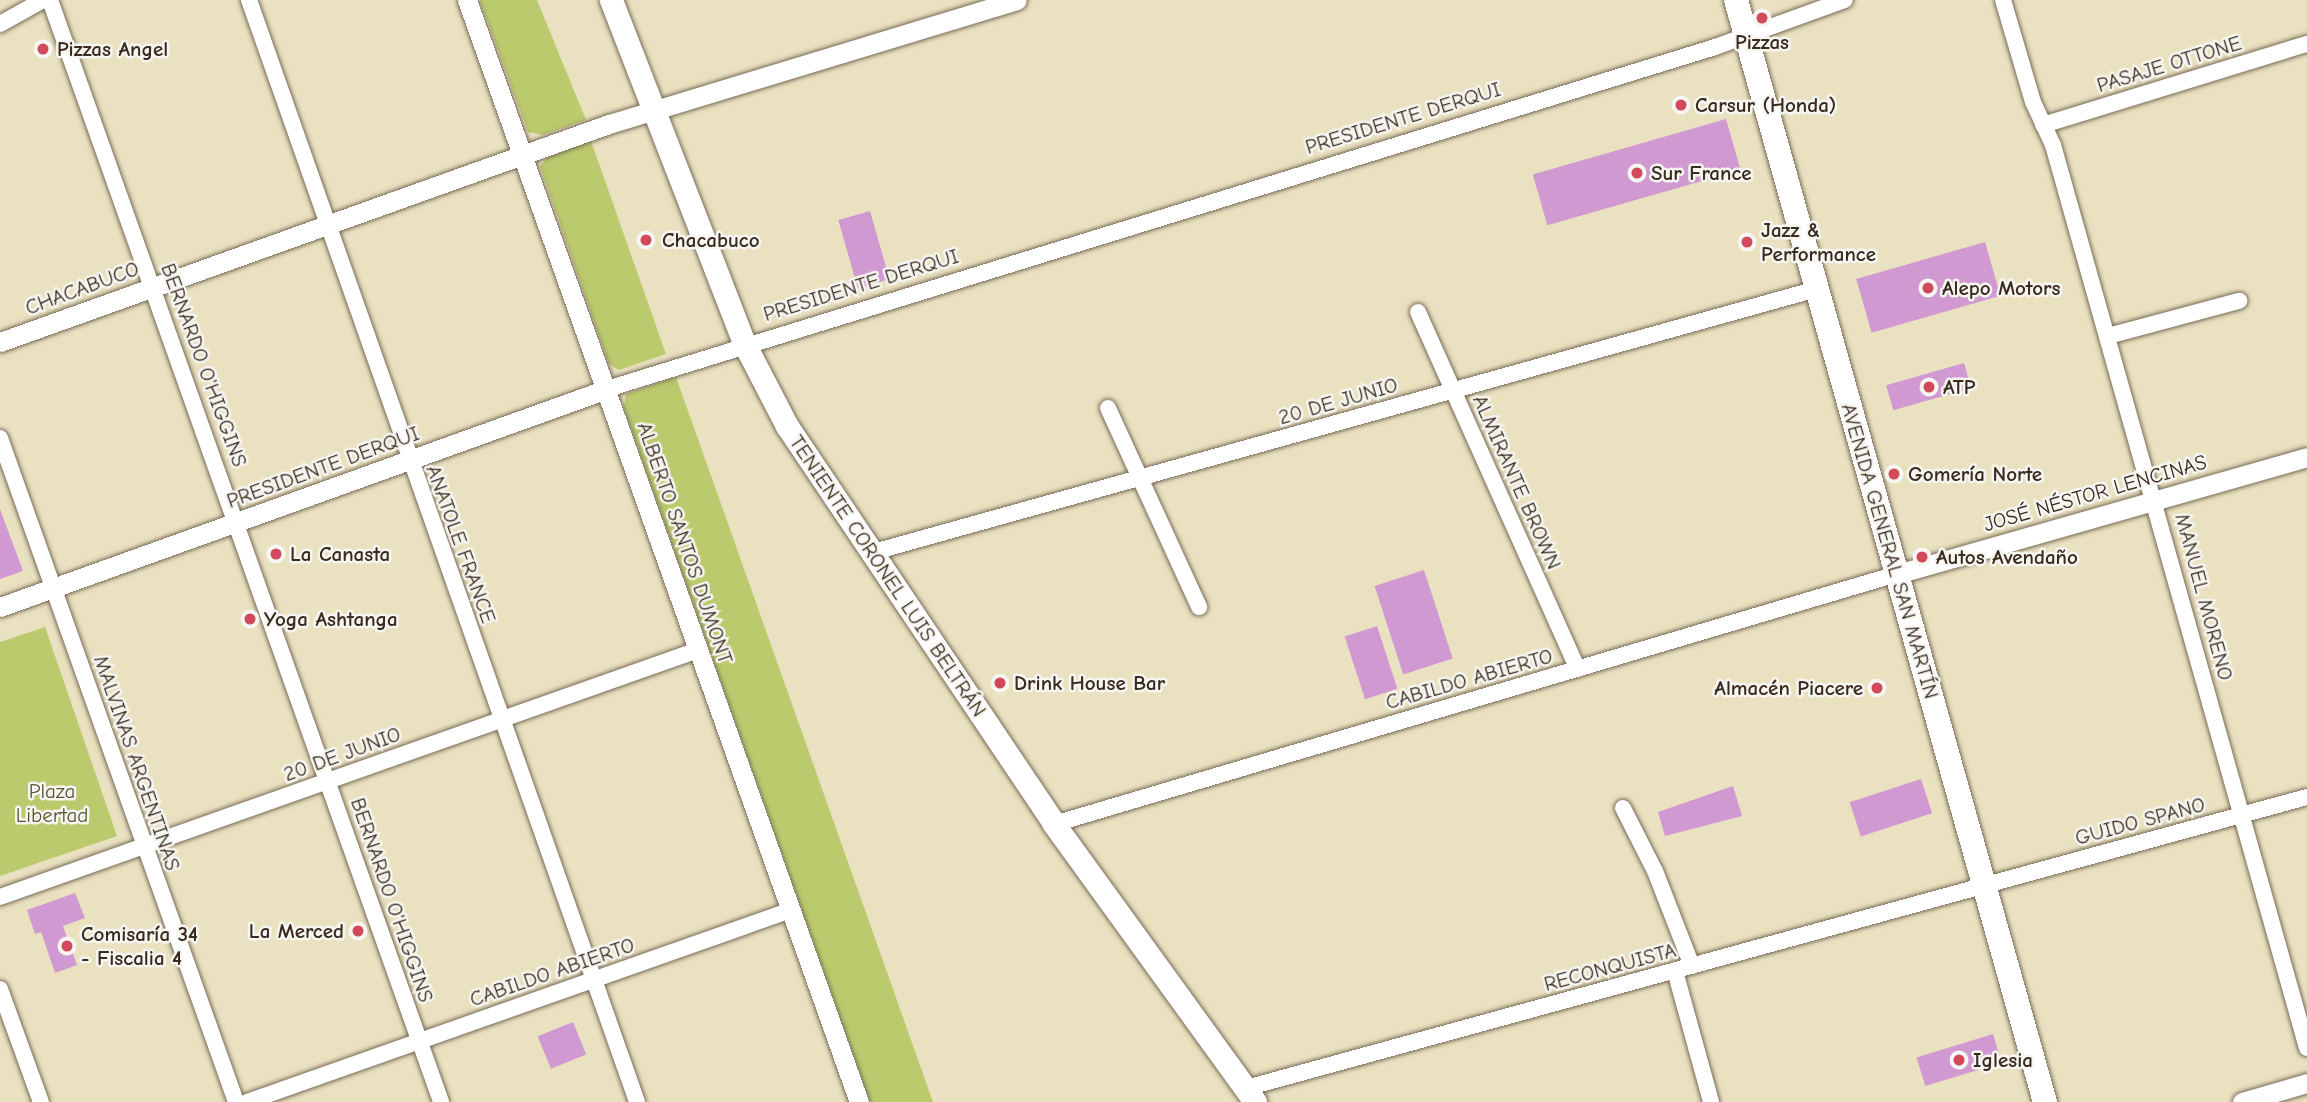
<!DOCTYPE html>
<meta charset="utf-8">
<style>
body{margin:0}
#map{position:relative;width:2307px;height:1102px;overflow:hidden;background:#eae1c0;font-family:"Comic Neue",sans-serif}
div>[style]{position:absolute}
.green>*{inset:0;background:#baca6d}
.building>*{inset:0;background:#d099d1;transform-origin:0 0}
.roads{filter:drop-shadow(0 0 2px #786a57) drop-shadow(0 0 2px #786a57)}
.minor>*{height:16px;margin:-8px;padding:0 8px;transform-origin:8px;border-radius:8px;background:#fff}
.tertiary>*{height:19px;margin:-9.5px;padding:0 9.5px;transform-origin:9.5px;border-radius:9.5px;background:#fff}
.secondary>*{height:23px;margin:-11.5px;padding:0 11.5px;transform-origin:11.5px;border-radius:11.5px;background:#fff}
.primary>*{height:24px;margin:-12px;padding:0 12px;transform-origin:12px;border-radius:12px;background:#fff}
.dots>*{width:19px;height:19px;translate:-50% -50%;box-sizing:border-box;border:4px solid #f6f6f2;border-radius:50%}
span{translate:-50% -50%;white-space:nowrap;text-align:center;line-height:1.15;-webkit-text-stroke:5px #f6f6f2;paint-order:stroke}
.poi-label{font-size:21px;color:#3b2a1e;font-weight:700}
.left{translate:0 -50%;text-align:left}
.right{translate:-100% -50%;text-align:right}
.street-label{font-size:21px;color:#3b2a1e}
.park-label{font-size:21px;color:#5b5232}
</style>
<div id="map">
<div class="green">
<div style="clip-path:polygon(480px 0,537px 0,586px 120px,543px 135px,528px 132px)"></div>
<div style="clip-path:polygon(591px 141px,666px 354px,619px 370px,609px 364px,540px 166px,549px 156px)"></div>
<div style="clip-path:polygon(676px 377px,933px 1102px,870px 1102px,624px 408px,626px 394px)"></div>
<div style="clip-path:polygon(45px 627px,117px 836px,0 876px,0 642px)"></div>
</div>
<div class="building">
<div style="left:1726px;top:119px;width:53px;height:201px;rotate:74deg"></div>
<div style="left:870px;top:211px;width:71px;height:33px;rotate:74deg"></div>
<div style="left:1985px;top:242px;width:56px;height:134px;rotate:74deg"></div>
<div style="left:1964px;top:363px;width:26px;height:81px;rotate:74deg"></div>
<div style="clip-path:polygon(0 509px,23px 571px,0 579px)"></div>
<div style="left:1424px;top:570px;width:93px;height:52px;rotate:72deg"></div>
<div style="left:1377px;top:626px;width:66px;height:34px;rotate:72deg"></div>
<div style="left:1921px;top:779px;width:36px;height:75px;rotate:72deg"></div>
<div style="clip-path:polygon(1733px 786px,1742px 816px,1665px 836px,1658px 812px)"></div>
<div style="clip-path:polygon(75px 893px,85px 918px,63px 926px,77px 965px,55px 973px,41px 932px,35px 934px,27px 910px)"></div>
<div style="left:573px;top:1022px;width:35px;height:38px;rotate:68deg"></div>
<div style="left:1993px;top:1034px;width:30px;height:80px;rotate:73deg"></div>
</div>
<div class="roads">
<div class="minor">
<div style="left:50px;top:0;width:1169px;rotate:70.46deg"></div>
<div style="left:249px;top:0;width:1168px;rotate:70.6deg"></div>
<div style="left:2003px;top:0;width:106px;rotate:73.6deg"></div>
<div style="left:2033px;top:102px;width:47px;rotate:65.1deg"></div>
<div style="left:2053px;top:145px;width:938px;rotate:74.29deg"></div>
<div style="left:0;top:24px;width:49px;rotate:-29.2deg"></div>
<div style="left:2043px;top:125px;width:276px;rotate:-17.1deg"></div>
<div style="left:1418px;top:312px;width:391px;rotate:65.9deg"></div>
<div style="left:2108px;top:336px;width:136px;rotate:-15deg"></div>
<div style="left:607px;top:389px;width:1160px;rotate:-17.15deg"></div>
<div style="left:1715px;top:47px;width:138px;rotate:-19.9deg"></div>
<div style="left:1108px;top:408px;width:219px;rotate:65.4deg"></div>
<div style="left:0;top:438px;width:705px;rotate:70.43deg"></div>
<div style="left:870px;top:553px;width:983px;rotate:-15.58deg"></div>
<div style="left:1623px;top:808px;width:71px;rotate:63.1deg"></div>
<div style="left:1655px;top:871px;width:102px;rotate:68.7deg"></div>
<div style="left:1054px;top:824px;width:879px;rotate:-16.52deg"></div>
<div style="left:0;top:897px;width:740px;rotate:-19.49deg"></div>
<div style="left:1675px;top:971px;width:136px;rotate:74.6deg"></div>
<div style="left:0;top:989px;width:120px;rotate:70.1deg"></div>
<div style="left:1246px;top:1088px;width:1100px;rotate:-15.34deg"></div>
<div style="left:247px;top:1102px;width:577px;rotate:-19.44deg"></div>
</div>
<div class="tertiary">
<div style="left:467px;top:0;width:1170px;rotate:70.42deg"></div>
<div style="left:0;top:342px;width:647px;rotate:-19.7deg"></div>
<div style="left:609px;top:124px;width:426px;rotate:-16.9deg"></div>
<div style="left:1897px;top:574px;width:426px;rotate:-15.9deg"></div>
<div style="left:0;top:607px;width:645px;rotate:-19.76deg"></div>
<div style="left:2242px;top:1102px;width:68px;rotate:-16.3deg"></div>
</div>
<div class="secondary">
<div style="left:611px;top:0;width:370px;rotate:68.8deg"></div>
<div style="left:745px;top:345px;width:91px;rotate:62.6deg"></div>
<div style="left:787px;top:426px;width:479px;rotate:56.1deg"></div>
<div style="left:1054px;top:824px;width:343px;rotate:54.1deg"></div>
</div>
<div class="primary">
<div style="left:1736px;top:0;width:1145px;rotate:74.34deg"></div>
</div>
</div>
<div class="dots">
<div style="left:1762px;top:18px;background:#d1495b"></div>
<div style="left:43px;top:49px;background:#d1495b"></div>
<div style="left:1681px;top:105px;background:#d1495b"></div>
<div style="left:1637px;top:173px;background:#d1495b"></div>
<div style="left:646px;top:240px;background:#d1495b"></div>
<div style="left:1747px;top:242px;background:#d1495b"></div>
<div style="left:1928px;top:288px;background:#d1495b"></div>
<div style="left:1929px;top:387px;background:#d1495b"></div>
<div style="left:1894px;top:474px;background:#d1495b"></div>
<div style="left:276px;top:554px;background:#d1495b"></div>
<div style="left:1922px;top:557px;background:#d1495b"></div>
<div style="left:250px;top:619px;background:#d1495b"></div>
<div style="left:1000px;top:683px;background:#d1495b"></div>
<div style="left:1877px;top:688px;background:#d1495b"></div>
<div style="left:358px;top:931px;background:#d1495b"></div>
<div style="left:67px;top:946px;background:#d1495b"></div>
<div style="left:1959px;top:1060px;background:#d1495b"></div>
</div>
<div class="poi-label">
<span style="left:1762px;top:42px">Pizzas</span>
<span class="left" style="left:57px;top:49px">Pizzas Angel</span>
<span class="left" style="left:1695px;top:105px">Carsur (Honda)</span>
<span class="left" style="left:1651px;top:173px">Sur France</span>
<span class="left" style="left:1761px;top:242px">Jazz &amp;<br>Performance</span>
<span class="left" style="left:662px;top:240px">Chacabuco</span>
<span class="left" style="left:1942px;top:288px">Alepo Motors</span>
<span class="left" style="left:1943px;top:387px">ATP</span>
<span class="left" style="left:1908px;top:474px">Gomería Norte</span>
<span class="left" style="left:290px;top:554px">La Canasta</span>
<span class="left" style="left:1936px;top:557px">Autos Avendaño</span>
<span class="left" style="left:264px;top:619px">Yoga Ashtanga</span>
<span class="left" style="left:1014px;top:683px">Drink House Bar</span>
<span class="right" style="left:1863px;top:688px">Almacén Piacere</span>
<span class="right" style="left:344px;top:931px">La Merced</span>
<span class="left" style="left:81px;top:946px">Comisaría 34<br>- Fiscalia 4</span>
<span class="left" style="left:1973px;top:1060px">Iglesia</span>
</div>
<div class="street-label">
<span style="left:2169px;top:64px;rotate:-17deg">PASAJE OTTONE</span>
<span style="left:1403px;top:118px;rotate:-17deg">PRESIDENTE DERQUI</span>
<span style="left:861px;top:285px;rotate:-17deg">PRESIDENTE DERQUI</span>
<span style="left:82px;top:288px;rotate:-20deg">CHACABUCO</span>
<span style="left:204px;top:365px;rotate:70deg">BERNARDO O'HIGGINS</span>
<span style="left:1338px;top:401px;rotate:-16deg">20 DE JUNIO</span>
<span style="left:323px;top:467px;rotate:-20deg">PRESIDENTE DERQUI</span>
<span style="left:1517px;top:482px;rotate:66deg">ALMIRANTE BROWN</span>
<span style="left:2095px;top:493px;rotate:-16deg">JOSÉ NÉSTOR LENCINAS</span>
<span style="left:685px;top:543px;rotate:71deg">ALBERTO SANTOS DUMONT</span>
<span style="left:461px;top:544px;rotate:70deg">ANATOLE FRANCE</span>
<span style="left:1890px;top:551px;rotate:74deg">AVENIDA GENERAL SAN MARTÍN</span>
<span style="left:888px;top:576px;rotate:56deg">TENIENTE CORONEL LUIS BELTRÁN</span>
<span style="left:2204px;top:597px;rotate:75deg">MANUEL MORENO</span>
<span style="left:1469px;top:679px;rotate:-16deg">CABILDO ABIERTO</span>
<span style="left:342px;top:754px;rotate:-20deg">20 DE JUNIO</span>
<span style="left:137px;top:763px;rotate:71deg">MALVINAS ARGENTINAS</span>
<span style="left:2140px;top:821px;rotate:-15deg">GUIDO SPANO</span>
<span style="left:392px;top:900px;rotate:71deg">BERNARDO O'HIGGINS</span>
<span style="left:1610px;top:967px;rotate:-15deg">RECONQUISTA</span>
<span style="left:552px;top:972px;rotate:-19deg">CABILDO ABIERTO</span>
</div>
<div class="park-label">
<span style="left:52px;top:803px">Plaza<br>Libertad</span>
</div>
</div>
